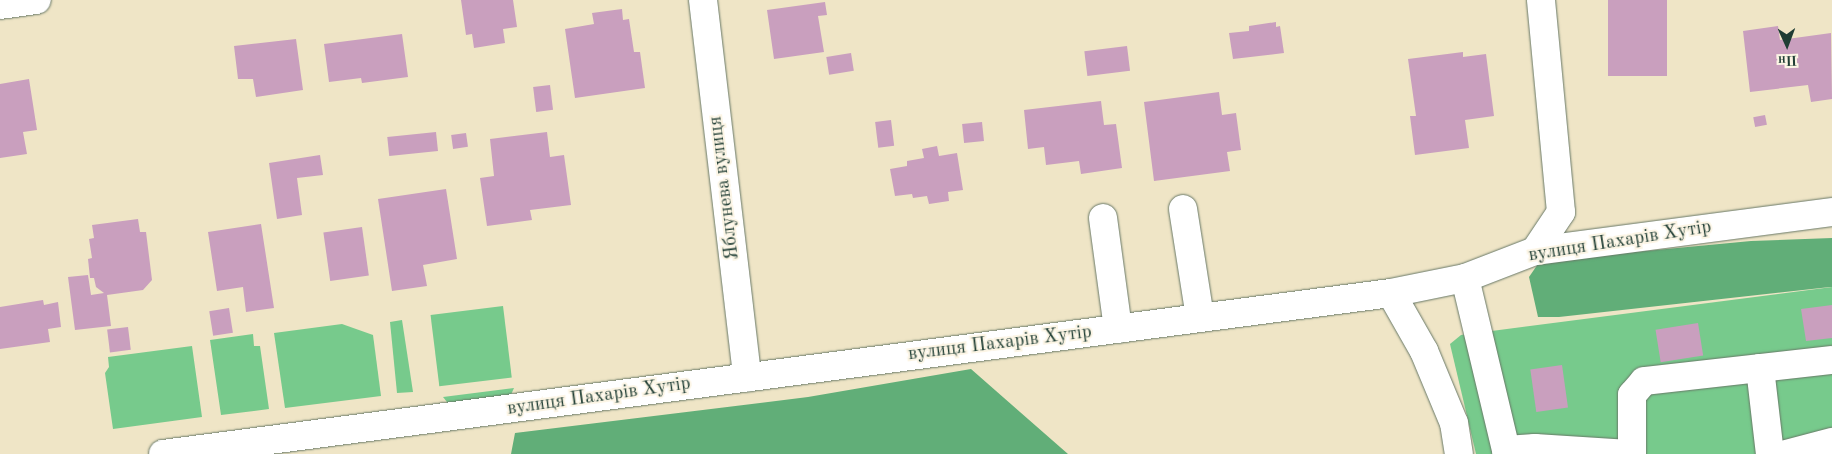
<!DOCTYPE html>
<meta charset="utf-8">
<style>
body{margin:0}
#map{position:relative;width:1832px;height:454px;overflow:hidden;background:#efe5c6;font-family:"Old Standard TT",serif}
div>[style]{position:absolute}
.green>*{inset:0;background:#77ca8c;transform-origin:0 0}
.forest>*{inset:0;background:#61ae78}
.building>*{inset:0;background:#c99fbe;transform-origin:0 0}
.roads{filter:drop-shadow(0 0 1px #687867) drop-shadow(0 0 1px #687867)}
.minor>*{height:28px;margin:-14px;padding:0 14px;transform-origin:14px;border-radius:14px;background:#fff}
span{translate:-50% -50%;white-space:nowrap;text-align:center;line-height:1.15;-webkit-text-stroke:4px #fcf5e5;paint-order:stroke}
.street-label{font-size:19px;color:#1f3d34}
.north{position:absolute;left:1762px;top:20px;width:50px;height:50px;-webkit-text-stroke:4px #fcf5e5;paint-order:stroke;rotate:178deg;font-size:14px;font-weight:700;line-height:20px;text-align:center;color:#1f3d34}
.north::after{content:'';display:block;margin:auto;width:18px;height:22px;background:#1f3d34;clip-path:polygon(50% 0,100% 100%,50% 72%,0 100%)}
</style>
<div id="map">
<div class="green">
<div style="clip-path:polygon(1832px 287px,1832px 454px,1476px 454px,1450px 344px,1461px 335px)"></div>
<div style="left:503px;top:306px;width:72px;height:73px;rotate:83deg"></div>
<div style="clip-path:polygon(402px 320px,413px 392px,397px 393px,390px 322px)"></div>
<div style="clip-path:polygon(342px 324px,373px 335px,381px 396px,285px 408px,274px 333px)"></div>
<div style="clip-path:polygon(253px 334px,254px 346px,260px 346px,269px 409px,221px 415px,210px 340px)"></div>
<div style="clip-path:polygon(192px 346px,202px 417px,113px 429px,105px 373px,109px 367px,108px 357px)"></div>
<div style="clip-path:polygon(514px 388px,509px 399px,451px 407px,443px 397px)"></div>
</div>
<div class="forest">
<div style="clip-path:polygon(1832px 238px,1832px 287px,1830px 287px,1559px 317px,1538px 317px,1529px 277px,1540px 261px,1751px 241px)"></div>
<div style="clip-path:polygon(971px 369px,1068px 454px,511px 454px,515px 433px,808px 397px)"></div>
</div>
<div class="building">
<div style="clip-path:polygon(461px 0,513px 0,517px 27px,503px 29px,505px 43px,474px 48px,472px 34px,466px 35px)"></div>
<div style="left:1608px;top:0;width:59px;height:76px"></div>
<div style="clip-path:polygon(825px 2px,827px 15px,818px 16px,824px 52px,774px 59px,767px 10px)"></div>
<div style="clip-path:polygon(622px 9px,623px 20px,629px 19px,634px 52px,640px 52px,645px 88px,575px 98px,565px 29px,594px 24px,592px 13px)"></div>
<div style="clip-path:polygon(1276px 22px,1276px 27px,1280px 26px,1284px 53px,1233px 59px,1229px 33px,1249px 31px,1249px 26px)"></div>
<div style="clip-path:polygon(1778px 26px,1780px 40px,1831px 33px,1832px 99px,1811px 102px,1808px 85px,1750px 92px,1743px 31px)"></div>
<div style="clip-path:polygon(402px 34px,408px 77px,362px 83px,361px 78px,329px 82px,324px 44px)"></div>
<div style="clip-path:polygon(296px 39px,303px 90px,256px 97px,253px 79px,238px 79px,234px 46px)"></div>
<div style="left:1127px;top:46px;width:25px;height:43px;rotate:83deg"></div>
<div style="clip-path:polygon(1463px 52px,1463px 57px,1486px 54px,1494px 116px,1465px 120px,1469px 148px,1415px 155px,1410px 116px,1416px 116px,1408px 59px)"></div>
<div style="left:851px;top:53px;width:18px;height:25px;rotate:81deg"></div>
<div style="clip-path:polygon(29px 79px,37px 130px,23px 132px,27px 154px,0 158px,0 84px)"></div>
<div style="left:550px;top:85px;width:25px;height:17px;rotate:83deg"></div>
<div style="clip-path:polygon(1219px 92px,1222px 115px,1236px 113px,1241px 150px,1227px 152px,1230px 171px,1154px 181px,1144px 102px)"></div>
<div style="clip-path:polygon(1101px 101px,1104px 125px,1116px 124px,1122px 168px,1081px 174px,1079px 161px,1046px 165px,1044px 147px,1028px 149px,1024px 110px)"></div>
<div style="left:1765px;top:115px;width:10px;height:12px;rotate:79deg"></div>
<div style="left:891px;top:120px;width:26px;height:16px;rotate:83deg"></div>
<div style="left:982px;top:122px;width:19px;height:20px;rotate:84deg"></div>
<div style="left:436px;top:132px;width:19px;height:49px;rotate:84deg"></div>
<div style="clip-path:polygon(547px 132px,550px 157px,564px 155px,571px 205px,530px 210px,532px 220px,487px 226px,480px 178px,494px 176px,490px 139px)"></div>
<div style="left:466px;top:133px;width:14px;height:15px;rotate:82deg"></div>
<div style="clip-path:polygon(937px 146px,939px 156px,957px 153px,963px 190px,948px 192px,949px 201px,929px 204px,927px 196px,913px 198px,912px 194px,895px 196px,890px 169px,907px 166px,907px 161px,924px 158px,922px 149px)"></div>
<div style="clip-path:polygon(320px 155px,323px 175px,297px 178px,302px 215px,277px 219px,269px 163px)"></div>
<div style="clip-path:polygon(446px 189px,457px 259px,423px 265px,427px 286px,392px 291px,378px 199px)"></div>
<div style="clip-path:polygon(138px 219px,140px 232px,146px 232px,152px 280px,143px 290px,107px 295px,111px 326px,75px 330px,68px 277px,88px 275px,91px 295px,104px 293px,96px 287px,94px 278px,90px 278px,88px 259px,92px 258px,89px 239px,94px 238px,92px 225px)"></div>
<div style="clip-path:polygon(261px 224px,274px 308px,246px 312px,243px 287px,217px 291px,208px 232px)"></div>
<div style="left:362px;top:227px;width:49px;height:39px;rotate:82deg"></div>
<div style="clip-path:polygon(43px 300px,44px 305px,58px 302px,61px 327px,48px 329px,50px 342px,0 349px,0 307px)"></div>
<div style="clip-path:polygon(1832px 305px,1832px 338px,1806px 341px,1801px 309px)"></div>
<div style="left:229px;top:308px;width:25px;height:20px;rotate:81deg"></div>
<div style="left:1698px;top:323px;width:33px;height:43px;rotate:81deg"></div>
<div style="left:128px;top:327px;width:23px;height:21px;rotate:83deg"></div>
<div style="left:1562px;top:365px;width:43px;height:32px;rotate:82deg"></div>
</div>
<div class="roads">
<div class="minor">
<div style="left:703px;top:0;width:380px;rotate:83.3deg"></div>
<div style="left:0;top:5px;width:37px;rotate:-8deg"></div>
<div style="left:1183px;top:209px;width:110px;rotate:81.1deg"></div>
<div style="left:1103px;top:218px;width:112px;rotate:82.3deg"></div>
<div style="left:1535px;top:251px;width:47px;rotate:-56.3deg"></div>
<div style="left:1561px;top:212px;width:213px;rotate:-95.4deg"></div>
<div style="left:1465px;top:278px;width:181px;rotate:76.6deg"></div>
<div style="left:1391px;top:293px;width:67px;rotate:60.4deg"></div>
<div style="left:1424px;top:351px;width:78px;rotate:67.4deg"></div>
<div style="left:1454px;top:423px;width:31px;rotate:81deg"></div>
<div style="left:1760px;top:368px;width:87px;rotate:83.4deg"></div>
<div style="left:1506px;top:450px;width:29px;rotate:-4deg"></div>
<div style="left:1535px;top:448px;width:94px;rotate:3.7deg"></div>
<div style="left:163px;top:454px;width:1239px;rotate:-7.47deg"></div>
<div style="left:1391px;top:293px;width:76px;rotate:-11.5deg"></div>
<div style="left:1465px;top:278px;width:75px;rotate:-21.1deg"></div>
<div style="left:1535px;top:251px;width:300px;rotate:-7.5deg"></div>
<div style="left:1632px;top:454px;width:59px;rotate:-90deg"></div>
<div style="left:1632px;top:395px;width:18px;rotate:-49deg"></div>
<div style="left:1644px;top:381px;width:189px;rotate:-6.4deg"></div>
<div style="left:1786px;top:454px;width:48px;rotate:-14.6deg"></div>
</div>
</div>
<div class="street-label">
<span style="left:725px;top:188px;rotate:-97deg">Яблунева вулиця</span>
<span style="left:1620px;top:242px;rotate:-9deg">вулиця Пахарів Хутір</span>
<span style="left:1000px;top:344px;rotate:-7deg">вулиця Пахарів Хутір</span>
<span style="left:599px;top:397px;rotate:-8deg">вулиця Пахарів Хутір</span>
</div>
<div class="north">Пн</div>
</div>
